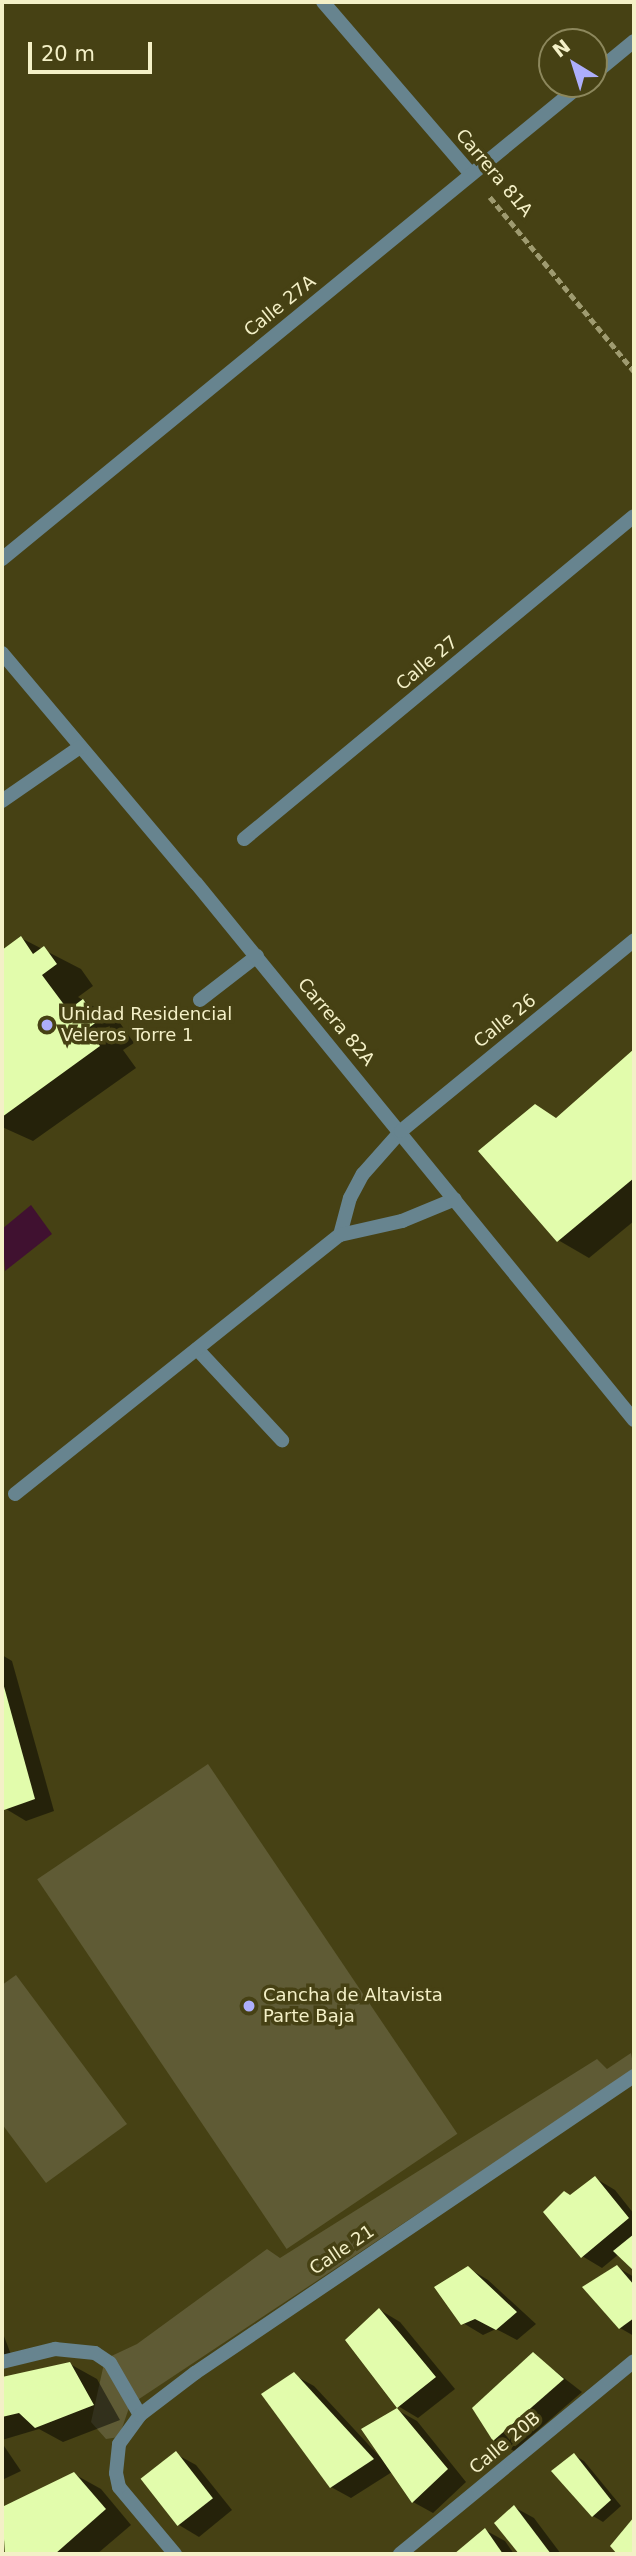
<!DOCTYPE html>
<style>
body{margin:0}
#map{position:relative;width:636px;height:2556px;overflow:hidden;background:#464114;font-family:"DejaVu Sans",sans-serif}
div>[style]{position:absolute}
.green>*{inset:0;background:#5f5b35;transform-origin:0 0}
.water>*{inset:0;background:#401130}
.shadow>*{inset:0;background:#0007}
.building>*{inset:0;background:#e2fcac;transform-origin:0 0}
.path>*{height:4.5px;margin-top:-2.25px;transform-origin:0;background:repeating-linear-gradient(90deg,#9f9b70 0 7px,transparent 0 10.5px)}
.service>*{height:14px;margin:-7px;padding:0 7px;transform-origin:7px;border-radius:7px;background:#67848f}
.minor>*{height:14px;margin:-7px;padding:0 7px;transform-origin:7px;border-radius:7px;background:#67848f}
.dots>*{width:19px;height:19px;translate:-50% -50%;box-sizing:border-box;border:4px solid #464114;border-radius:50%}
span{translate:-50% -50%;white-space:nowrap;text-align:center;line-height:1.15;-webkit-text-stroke:7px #464114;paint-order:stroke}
.street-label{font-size:18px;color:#f4f0c7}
.poi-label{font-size:18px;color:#f4f0c7}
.left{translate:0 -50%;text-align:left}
.frame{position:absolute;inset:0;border:4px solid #f4f0c7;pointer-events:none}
.north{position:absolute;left:538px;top:28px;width:70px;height:70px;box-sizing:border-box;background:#464114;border:2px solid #8c875c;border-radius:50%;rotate:322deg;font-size:19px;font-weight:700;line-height:28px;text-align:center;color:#f4f0c7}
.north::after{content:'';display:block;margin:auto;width:24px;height:32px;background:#adaefb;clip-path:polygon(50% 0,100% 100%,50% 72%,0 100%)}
.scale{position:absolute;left:28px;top:42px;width:124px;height:32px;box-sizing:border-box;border:4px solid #f4f0c7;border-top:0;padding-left:9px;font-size:21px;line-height:24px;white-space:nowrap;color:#f4f0c7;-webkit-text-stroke:5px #464114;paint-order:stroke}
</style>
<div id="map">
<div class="green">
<div style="left:208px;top:1764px;width:446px;height:206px;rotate:56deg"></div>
<div style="clip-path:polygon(16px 1975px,127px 2124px,46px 2183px,2px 2124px,2px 1985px)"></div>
<div style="clip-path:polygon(631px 2053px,634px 2070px,130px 2405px,119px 2437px,106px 2439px,91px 2422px,105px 2359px,137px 2344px,267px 2249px,280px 2258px,597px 2059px,607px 2069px)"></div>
</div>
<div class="water">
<div style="clip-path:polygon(31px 1205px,52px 1234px,5px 1271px,2px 1229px)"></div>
</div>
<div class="shadow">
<div style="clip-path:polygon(21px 938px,81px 969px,93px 986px,78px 997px,120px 1023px,134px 1043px,123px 1050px,136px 1068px,33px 1141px,2px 1127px,2px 952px)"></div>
<div style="clip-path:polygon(634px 1051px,634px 1221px,589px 1258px,558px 1240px,557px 1119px)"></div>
<div style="clip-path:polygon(2px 1655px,12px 1661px,54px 1811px,26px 1821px,6px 1809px,2px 1793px)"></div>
<div style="clip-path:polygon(595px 2178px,615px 2190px,634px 2214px,634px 2269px,619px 2254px,602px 2268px,582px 2256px,570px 2197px)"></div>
<div style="clip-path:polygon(617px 2267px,634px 2277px,634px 2336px,620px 2328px)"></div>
<div style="clip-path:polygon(468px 2268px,488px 2280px,536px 2324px,517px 2340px,496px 2329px,483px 2335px,463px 2323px)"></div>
<div style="clip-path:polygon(380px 2310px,400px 2322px,455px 2389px,418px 2418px,398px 2406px)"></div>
<div style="clip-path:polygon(2px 2331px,15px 2365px,2px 2368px)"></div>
<div style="clip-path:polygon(533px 2354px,582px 2392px,514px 2451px,494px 2440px)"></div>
<div style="clip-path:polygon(70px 2364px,97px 2379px,120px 2420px,63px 2442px,39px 2429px,2px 2440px,2px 2379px)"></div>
<div style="clip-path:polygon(294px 2375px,314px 2386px,380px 2457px,397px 2410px,417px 2421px,466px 2482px,433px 2513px,413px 2502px,392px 2472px,351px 2498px,331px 2487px)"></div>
<div style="clip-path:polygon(2px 2443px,21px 2471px,2px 2480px)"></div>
<div style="clip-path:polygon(176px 2454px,196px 2465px,232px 2510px,199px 2537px,179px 2525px)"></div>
<div style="clip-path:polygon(574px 2455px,584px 2461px,621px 2506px,603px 2522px,593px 2516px)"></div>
<div style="clip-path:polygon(74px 2474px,101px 2489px,131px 2525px,97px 2554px,7px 2554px,2px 2509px)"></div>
<div style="clip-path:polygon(514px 2507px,534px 2518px,561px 2554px,521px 2554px,496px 2523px)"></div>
<div style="clip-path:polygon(485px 2530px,505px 2541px,514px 2554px,456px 2554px)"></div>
</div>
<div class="building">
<div style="clip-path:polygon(21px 936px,33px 954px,44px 946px,57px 964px,42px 975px,68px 1010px,83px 999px,98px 1021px,87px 1029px,100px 1046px,2px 1117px,2px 950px)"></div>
<div style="clip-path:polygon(634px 1049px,634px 1178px,557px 1242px,478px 1151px,535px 1104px,556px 1118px)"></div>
<div style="clip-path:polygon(3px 1683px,35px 1799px,4px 1810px,2px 1800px)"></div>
<div style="clip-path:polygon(595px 2176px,629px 2218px,581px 2258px,543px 2212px,564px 2191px,570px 2195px)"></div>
<div style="clip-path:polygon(634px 2234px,634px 2271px,613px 2251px)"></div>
<div style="clip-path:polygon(617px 2265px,634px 2285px,634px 2318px,619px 2329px,582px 2287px)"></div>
<div style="clip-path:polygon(468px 2266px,517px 2312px,496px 2330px,475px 2319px,461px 2325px,434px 2287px)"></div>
<div style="clip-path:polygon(379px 2308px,436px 2377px,397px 2408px,448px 2469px,412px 2503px,361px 2429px,397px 2408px,345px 2340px)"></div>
<div style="clip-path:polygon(533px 2352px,564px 2379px,493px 2441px,472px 2408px)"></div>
<div style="clip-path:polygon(70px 2362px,94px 2405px,35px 2428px,19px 2413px,2px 2417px,2px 2377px)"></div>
<div style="clip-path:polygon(294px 2372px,374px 2459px,330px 2488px,261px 2394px)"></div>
<div style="left:176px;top:2451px;width:60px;height:45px;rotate:52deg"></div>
<div style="clip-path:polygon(574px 2453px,611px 2500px,592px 2517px,551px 2471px)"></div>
<div style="clip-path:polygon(74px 2472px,106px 2509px,55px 2554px,5px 2554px,2px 2507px)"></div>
<div style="clip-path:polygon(514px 2505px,551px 2554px,519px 2554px,494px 2523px)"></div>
<div style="clip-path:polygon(634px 2517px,634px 2554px,617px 2554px,610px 2546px)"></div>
<div style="clip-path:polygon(485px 2528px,503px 2554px,454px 2554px)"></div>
</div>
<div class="path">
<div style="left:490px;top:197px;width:226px;rotate:50.4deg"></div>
</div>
<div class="service">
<div style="left:200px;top:1000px;width:72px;rotate:-37.7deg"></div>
<div style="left:340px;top:1235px;width:38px;rotate:-75deg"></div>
<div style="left:350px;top:1198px;width:27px;rotate:-62deg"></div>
<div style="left:363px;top:1174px;width:57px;rotate:-48.5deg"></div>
<div style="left:197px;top:1349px;width:125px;rotate:47deg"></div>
<div style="left:15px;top:1494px;width:416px;rotate:-38.6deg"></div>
<div style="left:340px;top:1235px;width:64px;rotate:-12.7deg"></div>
<div style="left:402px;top:1221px;width:57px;rotate:-22.5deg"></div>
<div style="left:2px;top:2362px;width:55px;rotate:-13.8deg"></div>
<div style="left:55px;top:2349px;width:40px;rotate:5.7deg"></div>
<div style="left:95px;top:2353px;width:18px;rotate:34deg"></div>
<div style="left:110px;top:2363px;width:60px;rotate:60deg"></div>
</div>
<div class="minor">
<div style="left:323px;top:2px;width:227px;rotate:49.3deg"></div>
<div style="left:594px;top:74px;width:52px;rotate:-39.5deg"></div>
<div style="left:2px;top:559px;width:750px;rotate:-39.32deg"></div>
<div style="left:2px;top:653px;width:301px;rotate:49.9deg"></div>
<div style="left:196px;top:883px;width:693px;rotate:50.8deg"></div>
<div style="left:2px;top:801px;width:95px;rotate:-34.7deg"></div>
<div style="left:244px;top:839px;width:506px;rotate:-39.63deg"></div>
<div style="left:401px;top:1131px;width:301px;rotate:-39.3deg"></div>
<div style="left:175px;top:2554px;width:87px;rotate:-129.9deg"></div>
<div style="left:119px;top:2487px;width:14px;rotate:-102deg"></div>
<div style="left:116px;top:2473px;width:29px;rotate:-84deg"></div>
<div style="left:119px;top:2444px;width:36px;rotate:-54deg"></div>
<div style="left:140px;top:2415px;width:69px;rotate:-37.4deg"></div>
<div style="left:195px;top:2373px;width:530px;rotate:-34.08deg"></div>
<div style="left:400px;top:2554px;width:303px;rotate:-39.5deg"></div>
</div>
<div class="dots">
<div style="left:47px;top:1025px;background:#adaefb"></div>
<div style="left:249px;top:2006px;background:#adaefb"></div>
</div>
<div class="street-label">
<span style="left:494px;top:173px;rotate:50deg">Carrera 81A</span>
<span style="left:280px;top:306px;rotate:-39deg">Calle 27A</span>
<span style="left:427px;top:663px;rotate:-40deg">Calle 27</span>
<span style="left:505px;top:1021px;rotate:-39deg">Calle 26</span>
<span style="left:336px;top:1022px;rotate:50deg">Carrera 82A</span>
<span style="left:342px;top:2250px;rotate:-34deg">Calle 21</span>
<span style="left:505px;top:2443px;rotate:-40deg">Calle 20B</span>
</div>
<div class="poi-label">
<span class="left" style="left:61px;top:1025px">Unidad Residencial<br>Veleros Torre 1</span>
<span class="left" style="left:263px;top:2006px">Cancha de Altavista<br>Parte Baja</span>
</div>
<div class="frame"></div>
<div class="north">N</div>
<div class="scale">20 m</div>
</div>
